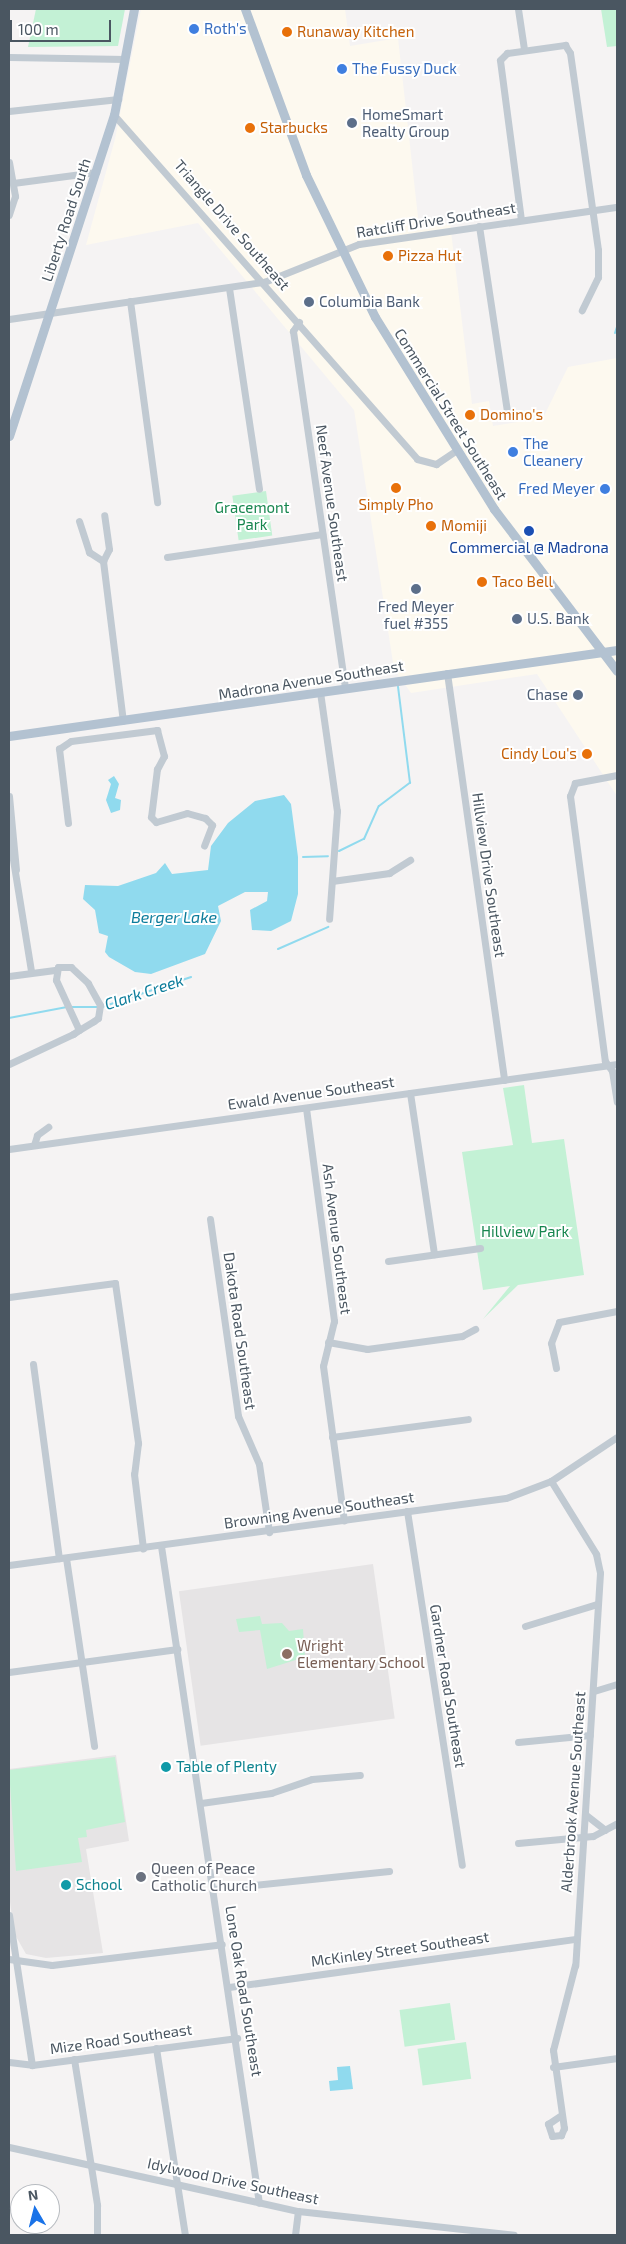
<!DOCTYPE html>
<style>
body{margin:0}
#map{position:relative;width:626px;height:2244px;overflow:hidden;background:#f5f3f3;font-family:"Exo 2",sans-serif}
div>[style]{position:absolute}
.commercial>*{inset:0;background:#fdf9ef}
.education>*{inset:0;background:#e6e4e5;transform-origin:0 0}
.green>*{inset:0;background:#c3f1d5;transform-origin:0 0}
.water>*{inset:0;background:#90daee}
.stream>*{height:2px;margin:-1px;padding:0 1px;transform-origin:1px;border-radius:1px;background:#90daee}
.minor>*{height:7px;margin:-3.5px;padding:0 3.5px;transform-origin:3.5px;border-radius:3.5px;background:#c1cad2}
.major>*{height:9px;margin:-4.5px;padding:0 4.5px;transform-origin:4.5px;border-radius:4.5px;background:#b3c2d1}
.dots>*{width:14px;height:14px;translate:-50% -50%;box-sizing:border-box;border:2px solid #fff;border-radius:50%}
span{translate:-50% -50%;white-space:nowrap;text-align:center;line-height:1.15;-webkit-text-stroke:4px #fff;paint-order:stroke}
.shop-label{font-size:15px;color:#366cbe}
.left{translate:0 -50%;text-align:left}
.right{translate:-100% -50%;text-align:right}
.food-label{font-size:15px;color:#c56008}
.service-label{font-size:15px;color:#4e5e75}
.street-label{font-size:15px;color:#4a5661}
.park-label{font-size:15px;color:#17864f}
.transit-label{font-size:15px;color:#164399}
.education-label{font-size:15px;color:#785e54}
.culture-label{font-size:15px;color:#0d838f}
.worship-label{font-size:15px;color:#5b616d}
.water-label{font-size:16px;color:#0c7c9b;font-style:italic}
.frame{position:absolute;inset:0;border:10px solid #4a5661;pointer-events:none}
.north{position:absolute;left:10px;top:2184px;width:50px;height:50px;box-sizing:border-box;background:#fff;border:1px solid #b7bbc0;border-radius:50%;rotate:352deg;font-size:14px;font-weight:700;line-height:20px;text-align:center;color:#4a5661}
.north::after{content:'';display:block;margin:auto;width:18px;height:22px;background:#1a73e8;clip-path:polygon(50% 0,100% 100%,50% 72%,0 100%)}
.scale{position:absolute;left:10px;top:20px;width:101px;height:22px;box-sizing:border-box;border:2px solid #4a5661;border-top:0;padding-left:6px;font-size:15px;line-height:18px;white-space:nowrap;color:#4a5661;-webkit-text-stroke:4px #fff;paint-order:stroke}
</style>
<div id="map">
<div class="commercial">
<div style="clip-path:polygon(141px 9px,345px 9px,350px 46px,398px 38px,419px 226px,450px 223px,472px 404px,489px 401px,493px 426px,543px 418px,568px 367px,617px 358px,617px 796px,537px 674px,411px 693px,394px 669px,354px 410px,198px 223px,86px 245px,115px 139px)"></div>
</div>
<div class="education">
<div style="left:373px;top:1564px;width:156px;height:196px;rotate:82deg"></div>
<div style="clip-path:polygon(116px 1755px,129px 1841px,86px 1849px,103px 1953px,46px 1958px,26px 1954px,14px 1933px,9px 1894px,9px 1769px)"></div>
</div>
<div class="green">
<div style="clip-path:polygon(36px 9px,125px 9px,118px 46px,28px 47px)"></div>
<div style="clip-path:polygon(601px 9px,617px 9px,617px 46px,607px 47px)"></div>
<div style="left:266px;top:491px;width:45px;height:34px;rotate:82deg"></div>
<div style="clip-path:polygon(524px 1085px,532px 1143px,564px 1139px,584px 1275px,518px 1285px,483px 1319px,510px 1286px,483px 1290px,462px 1152px,513px 1145px,503px 1088px)"></div>
<div style="clip-path:polygon(260px 1616px,262px 1624px,282px 1623px,289px 1631px,303px 1629px,305px 1657px,267px 1669px,260px 1630px,239px 1632px,236px 1619px)"></div>
<div style="clip-path:polygon(115px 1757px,125px 1822px,86px 1830px,87px 1837px,78px 1838px,82px 1862px,16px 1871px,9px 1770px)"></div>
<div style="left:450px;top:2003px;width:37px;height:51px;rotate:82deg"></div>
<div style="left:466px;top:2042px;width:37px;height:49px;rotate:82deg"></div>
</div>
<div class="water">
<div style="clip-path:polygon(114px 776px,119px 784px,115px 798px,121px 800px,120px 810px,111px 813px,106px 800px,111px 784px,108px 780px)"></div>
<div style="clip-path:polygon(284px 795px,291px 804px,298px 857px,298px 894px,291px 921px,271px 931px,252px 930px,250px 910px,267px 901px,268px 892px,245px 892px,218px 906px,221px 921px,205px 954px,151px 974px,135px 972px,109px 957px,105px 952px,108px 936px,99px 933px,95px 910px,83px 899px,85px 885px,118px 886px,156px 873px,165px 863px,172px 874px,208px 870px,211px 846px,228px 823px,255px 801px)"></div>
<div style="clip-path:polygon(350px 2066px,353px 2089px,330px 2091px,329px 2081px,338px 2080px,337px 2067px)"></div>
</div>
<div class="stream">
<div style="left:615px;top:333px;width:6px;rotate:-72deg"></div>
<div style="left:339px;top:851px;width:28px;rotate:-26deg"></div>
<div style="left:364px;top:839px;width:36px;rotate:-66deg"></div>
<div style="left:379px;top:806px;width:39px;rotate:-37deg"></div>
<div style="left:410px;top:783px;width:97px;rotate:-97.1deg"></div>
<div style="left:303px;top:857px;width:25px;rotate:-2deg"></div>
<div style="left:278px;top:949px;width:55px;rotate:-23.7deg"></div>
<div style="left:72px;top:1007px;width:25px"></div>
<div style="left:102px;top:1007px;width:94px;rotate:-18.6deg"></div>
<div style="left:9px;top:1018px;width:59px;rotate:-10.7deg"></div>
</div>
<div class="minor">
<div style="left:518px;top:9px;width:40px;rotate:81.5deg"></div>
<div style="left:9px;top:57px;width:116px;rotate:1deg"></div>
<div style="left:9px;top:111px;width:110px;rotate:-6.3deg"></div>
<div style="left:114px;top:115px;width:458px;rotate:48.6deg"></div>
<div style="left:417px;top:459px;width:20px;rotate:15deg"></div>
<div style="left:436px;top:464px;width:23px;rotate:-34deg"></div>
<div style="left:9px;top:162px;width:35px;rotate:80deg"></div>
<div style="left:15px;top:196px;width:20px;rotate:108deg"></div>
<div style="left:13px;top:183px;width:84px;rotate:-7.5deg"></div>
<div style="left:521px;top:220px;width:161px;rotate:-97.5deg"></div>
<div style="left:500px;top:60px;width:10px;rotate:-45deg"></div>
<div style="left:507px;top:53px;width:59px;rotate:-7.9deg"></div>
<div style="left:565px;top:45px;width:9px;rotate:58deg"></div>
<div style="left:570px;top:53px;width:199px;rotate:81.9deg"></div>
<div style="left:598px;top:250px;width:27px;rotate:90deg"></div>
<div style="left:598px;top:277px;width:37px;rotate:116deg"></div>
<div style="left:479px;top:226px;width:188px;rotate:81.4deg"></div>
<div style="left:229px;top:288px;width:203px;rotate:81.5deg"></div>
<div style="left:130px;top:301px;width:203px;rotate:82.3deg"></div>
<div style="left:9px;top:319px;width:258px;rotate:-8.3deg"></div>
<div style="left:264px;top:282px;width:102px;rotate:-21.8deg"></div>
<div style="left:359px;top:244px;width:261px;rotate:-8.2deg"></div>
<div style="left:299px;top:322px;width:11px;rotate:124deg"></div>
<div style="left:293px;top:331px;width:361px;rotate:81.7deg"></div>
<div style="left:79px;top:521px;width:33px;rotate:72deg"></div>
<div style="left:89px;top:552px;width:17px;rotate:33deg"></div>
<div style="left:103px;top:561px;width:161px;rotate:82.9deg"></div>
<div style="left:167px;top:557px;width:157px;rotate:-8.4deg"></div>
<div style="left:103px;top:561px;width:13px;rotate:-63deg"></div>
<div style="left:109px;top:549px;width:34px;rotate:-98deg"></div>
<div style="left:447px;top:673px;width:411px;rotate:82deg"></div>
<div style="left:320px;top:692px;width:120px;rotate:81.9deg"></div>
<div style="left:337px;top:811px;width:108px;rotate:94.2deg"></div>
<div style="left:617px;top:775px;width:43px;rotate:169.2deg"></div>
<div style="left:575px;top:783px;width:14px;rotate:111deg"></div>
<div style="left:570px;top:796px;width:267px;rotate:82.5deg"></div>
<div style="left:605px;top:1061px;width:12px;rotate:55deg"></div>
<div style="left:612px;top:1071px;width:31px;rotate:81deg"></div>
<div style="left:9px;top:796px;width:74px;rotate:84.6deg"></div>
<div style="left:68px;top:823px;width:75px;rotate:-96.9deg"></div>
<div style="left:59px;top:749px;width:14px;rotate:-34deg"></div>
<div style="left:71px;top:741px;width:87px;rotate:-7.3deg"></div>
<div style="left:157px;top:730px;width:27px;rotate:75deg"></div>
<div style="left:164px;top:756px;width:15px;rotate:118deg"></div>
<div style="left:157px;top:769px;width:48px;rotate:97.1deg"></div>
<div style="left:151px;top:817px;width:7px;rotate:45deg"></div>
<div style="left:156px;top:822px;width:32px;rotate:-16deg"></div>
<div style="left:187px;top:813px;width:19px;rotate:16deg"></div>
<div style="left:205px;top:818px;width:10px;rotate:45deg"></div>
<div style="left:212px;top:825px;width:22px;rotate:111deg"></div>
<div style="left:9px;top:835px;width:138px;rotate:80.8deg"></div>
<div style="left:332px;top:881px;width:58px;rotate:-8deg"></div>
<div style="left:389px;top:873px;width:25px;rotate:-32deg"></div>
<div style="left:9px;top:976px;width:46px;rotate:-7.4deg"></div>
<div style="left:9px;top:1064px;width:71px;rotate:-25.1deg"></div>
<div style="left:73px;top:1034px;width:7px;rotate:-34deg"></div>
<div style="left:79px;top:1030px;width:17px;rotate:-31deg"></div>
<div style="left:94px;top:1021px;width:5px;rotate:-37deg"></div>
<div style="left:98px;top:1018px;width:13px;rotate:-81deg"></div>
<div style="left:100px;top:1005px;width:25px;rotate:-119deg"></div>
<div style="left:88px;top:983px;width:23px;rotate:-137deg"></div>
<div style="left:71px;top:967px;width:13px;rotate:180deg"></div>
<div style="left:58px;top:967px;width:13px;rotate:99deg"></div>
<div style="left:56px;top:980px;width:55px;rotate:65.3deg"></div>
<div style="left:410px;top:1093px;width:163px;rotate:81.5deg"></div>
<div style="left:306px;top:1108px;width:215px;rotate:82.5deg"></div>
<div style="left:334px;top:1321px;width:46px;rotate:103.7deg"></div>
<div style="left:323px;top:1366px;width:156px;rotate:82.3deg"></div>
<div style="left:34px;top:1145px;width:10px;rotate:-73deg"></div>
<div style="left:37px;top:1135px;width:14px;rotate:-36deg"></div>
<div style="left:9px;top:1149px;width:614px;rotate:-7.96deg"></div>
<div style="left:210px;top:1219px;width:199px;rotate:81.9deg"></div>
<div style="left:238px;top:1416px;width:52px;rotate:66.4deg"></div>
<div style="left:259px;top:1464px;width:69px;rotate:81.6deg"></div>
<div style="left:388px;top:1261px;width:93px;rotate:-8deg"></div>
<div style="left:9px;top:1297px;width:107px;rotate:-7.5deg"></div>
<div style="left:115px;top:1283px;width:162px;rotate:81.8deg"></div>
<div style="left:138px;top:1443px;width:31px;rotate:97deg"></div>
<div style="left:134px;top:1474px;width:75px;rotate:83.1deg"></div>
<div style="left:328px;top:1342px;width:40px;rotate:10deg"></div>
<div style="left:367px;top:1349px;width:96px;rotate:-7.8deg"></div>
<div style="left:462px;top:1336px;width:15px;rotate:-28deg"></div>
<div style="left:33px;top:1364px;width:196px;rotate:82.4deg"></div>
<div style="left:556px;top:1368px;width:25px;rotate:-101deg"></div>
<div style="left:551px;top:1343px;width:22px;rotate:-69deg"></div>
<div style="left:559px;top:1322px;width:59px;rotate:-10.7deg"></div>
<div style="left:332px;top:1437px;width:137px;rotate:-7.5deg"></div>
<div style="left:551px;top:1481px;width:86px;rotate:58.3deg"></div>
<div style="left:596px;top:1554px;width:19px;rotate:78deg"></div>
<div style="left:600px;top:1573px;width:393px;rotate:93.6deg"></div>
<div style="left:575px;top:1965px;width:88px;rotate:104.5deg"></div>
<div style="left:553px;top:2050px;width:79px;rotate:82deg"></div>
<div style="left:564px;top:2128px;width:8px;rotate:113deg"></div>
<div style="left:561px;top:2135px;width:9px;rotate:174deg"></div>
<div style="left:552px;top:2136px;width:13px;rotate:-108deg"></div>
<div style="left:548px;top:2124px;width:14px;rotate:-34deg"></div>
<div style="left:407px;top:1511px;width:358px;rotate:81.2deg"></div>
<div style="left:161px;top:1546px;width:664px;rotate:81.52deg"></div>
<div style="left:66px;top:1558px;width:190px;rotate:81.5deg"></div>
<div style="left:9px;top:1565px;width:501px;rotate:-7.68deg"></div>
<div style="left:506px;top:1498px;width:48px;rotate:-20.7deg"></div>
<div style="left:551px;top:1481px;width:79px;rotate:-33.7deg"></div>
<div style="left:525px;top:1626px;width:75px;rotate:-17deg"></div>
<div style="left:9px;top:1672px;width:170px;rotate:-7.8deg"></div>
<div style="left:594px;top:1691px;width:24px;rotate:-17deg"></div>
<div style="left:518px;top:1742px;width:72px;rotate:-5.6deg"></div>
<div style="left:201px;top:1803px;width:71px;rotate:-8.1deg"></div>
<div style="left:271px;top:1793px;width:43px;rotate:-18.9deg"></div>
<div style="left:312px;top:1779px;width:48px;rotate:-4.8deg"></div>
<div style="left:586px;top:1815px;width:24px;rotate:38deg"></div>
<div style="left:518px;top:1843px;width:75px;rotate:-5.3deg"></div>
<div style="left:593px;top:1836px;width:27px;rotate:-28deg"></div>
<div style="left:214px;top:1889px;width:176px;rotate:-5.9deg"></div>
<div style="left:9px;top:1915px;width:152px;rotate:81.3deg"></div>
<div style="left:9px;top:1959px;width:43px;rotate:7.9deg"></div>
<div style="left:52px;top:1965px;width:171px;rotate:-7deg"></div>
<div style="left:229px;top:1987px;width:350px;rotate:-7.9deg"></div>
<div style="left:156px;top:2048px;width:189px;rotate:81.2deg"></div>
<div style="left:74px;top:2059px;width:148px;rotate:81deg"></div>
<div style="left:97px;top:2205px;width:30px;rotate:90deg"></div>
<div style="left:9px;top:2062px;width:23px;rotate:7deg"></div>
<div style="left:32px;top:2065px;width:207px;rotate:-7.5deg"></div>
<div style="left:553px;top:2067px;width:65px;rotate:-8deg"></div>
<div style="left:9px;top:2147px;width:296px;rotate:12.5deg"></div>
<div style="left:298px;top:2211px;width:217px;rotate:6.3deg"></div>
<div style="left:295px;top:2235px;width:24px;rotate:-83deg"></div>
</div>
<div class="major">
<div style="left:245px;top:9px;width:177px;rotate:69.8deg"></div>
<div style="left:306px;top:175px;width:158px;rotate:64.1deg"></div>
<div style="left:375px;top:317px;width:226px;rotate:58.2deg"></div>
<div style="left:494px;top:509px;width:203px;rotate:52.8deg"></div>
<div style="left:9px;top:436px;width:338px;rotate:-71.9deg"></div>
<div style="left:114px;top:115px;width:108px;rotate:-79.3deg"></div>
<div style="left:9px;top:736px;width:614px;rotate:-8.05deg"></div>
</div>
<div class="dots">
<div style="left:194px;top:29px;background:#3f7fe0"></div>
<div style="left:287px;top:32px;background:#e8710a"></div>
<div style="left:342px;top:69px;background:#3f7fe0"></div>
<div style="left:352px;top:123px;background:#5c6f8a"></div>
<div style="left:250px;top:128px;background:#e8710a"></div>
<div style="left:388px;top:256px;background:#e8710a"></div>
<div style="left:309px;top:302px;background:#5c6f8a"></div>
<div style="left:470px;top:415px;background:#e8710a"></div>
<div style="left:513px;top:452px;background:#3f7fe0"></div>
<div style="left:396px;top:488px;background:#e8710a"></div>
<div style="left:605px;top:489px;background:#3f7fe0"></div>
<div style="left:431px;top:526px;background:#e8710a"></div>
<div style="left:529px;top:531px;background:#1a4fb4"></div>
<div style="left:482px;top:582px;background:#e8710a"></div>
<div style="left:416px;top:589px;background:#5c6f8a"></div>
<div style="left:517px;top:619px;background:#5c6f8a"></div>
<div style="left:578px;top:695px;background:#5c6f8a"></div>
<div style="left:587px;top:754px;background:#e8710a"></div>
<div style="left:287px;top:1654px;background:#8d6e63"></div>
<div style="left:166px;top:1767px;background:#0f9aa8"></div>
<div style="left:141px;top:1877px;background:#6b7280"></div>
<div style="left:66px;top:1885px;background:#0f9aa8"></div>
</div>
<div class="shop-label">
<span class="left" style="left:204px;top:29px">Roth's</span>
<span class="left" style="left:352px;top:69px">The Fussy Duck</span>
<span class="left" style="left:523px;top:452px">The<br>Cleanery</span>
<span class="right" style="left:595px;top:489px">Fred Meyer</span>
</div>
<div class="food-label">
<span class="left" style="left:297px;top:32px">Runaway Kitchen</span>
<span class="left" style="left:260px;top:128px">Starbucks</span>
<span class="left" style="left:398px;top:256px">Pizza Hut</span>
<span class="left" style="left:480px;top:415px">Domino's</span>
<span style="left:396px;top:505px">Simply Pho</span>
<span class="left" style="left:441px;top:526px">Momiji</span>
<span class="left" style="left:492px;top:582px">Taco Bell</span>
<span class="right" style="left:577px;top:754px">Cindy Lou's</span>
</div>
<div class="service-label">
<span class="left" style="left:362px;top:123px">HomeSmart<br>Realty Group</span>
<span class="left" style="left:319px;top:302px">Columbia Bank</span>
<span style="left:416px;top:615px">Fred Meyer<br>fuel #355</span>
<span class="left" style="left:527px;top:619px">U.S. Bank</span>
<span class="right" style="left:568px;top:695px">Chase</span>
</div>
<div class="street-label">
<span style="left:66px;top:220px;rotate:-72deg">Liberty Road South</span>
<span style="left:436px;top:220px;rotate:-9deg">Ratcliff Drive Southeast</span>
<span style="left:232px;top:225px;rotate:49deg">Triangle Drive Southeast</span>
<span style="left:451px;top:414px;rotate:58deg">Commercial Street Southeast</span>
<span style="left:332px;top:503px;rotate:82deg">Neef Avenue Southeast</span>
<span style="left:311px;top:680px;rotate:-9deg">Madrona Avenue Southeast</span>
<span style="left:489px;top:875px;rotate:82deg">Hillview Drive Southeast</span>
<span style="left:311px;top:1093px;rotate:-8deg">Ewald Avenue Southeast</span>
<span style="left:337px;top:1239px;rotate:83deg">Ash Avenue Southeast</span>
<span style="left:240px;top:1331px;rotate:82deg">Dakota Road Southeast</span>
<span style="left:319px;top:1510px;rotate:-8deg">Browning Avenue Southeast</span>
<span style="left:448px;top:1686px;rotate:81deg">Gardner Road Southeast</span>
<span style="left:573px;top:1792px;rotate:-86deg">Alderbrook Avenue Southeast</span>
<span style="left:400px;top:1949px;rotate:-8deg">McKinley Street Southeast</span>
<span style="left:244px;top:1991px;rotate:81deg">Lone Oak Road Southeast</span>
<span style="left:121px;top:2039px;rotate:-8deg">Mize Road Southeast</span>
<span style="left:233px;top:2181px;rotate:12deg">Idylwood Drive Southeast</span>
</div>
<div class="park-label">
<span style="left:252px;top:516px">Gracemont<br>Park</span>
<span style="left:525px;top:1232px">Hillview Park</span>
</div>
<div class="transit-label">
<span style="left:529px;top:548px">Commercial @ Madrona</span>
</div>
<div class="education-label">
<span class="left" style="left:297px;top:1654px">Wright<br>Elementary School</span>
</div>
<div class="culture-label">
<span class="left" style="left:176px;top:1767px">Table of Plenty</span>
<span class="left" style="left:76px;top:1885px">School</span>
</div>
<div class="worship-label">
<span class="left" style="left:151px;top:1877px">Queen of Peace<br>Catholic Church</span>
</div>
<div class="water-label">
<span style="left:174px;top:917px">Berger Lake</span>
<span style="left:144px;top:992px;rotate:-18deg">Clark Creek</span>
</div>
<div class="frame"></div>
<div class="north">N</div>
<div class="scale">100 m</div>
</div>
